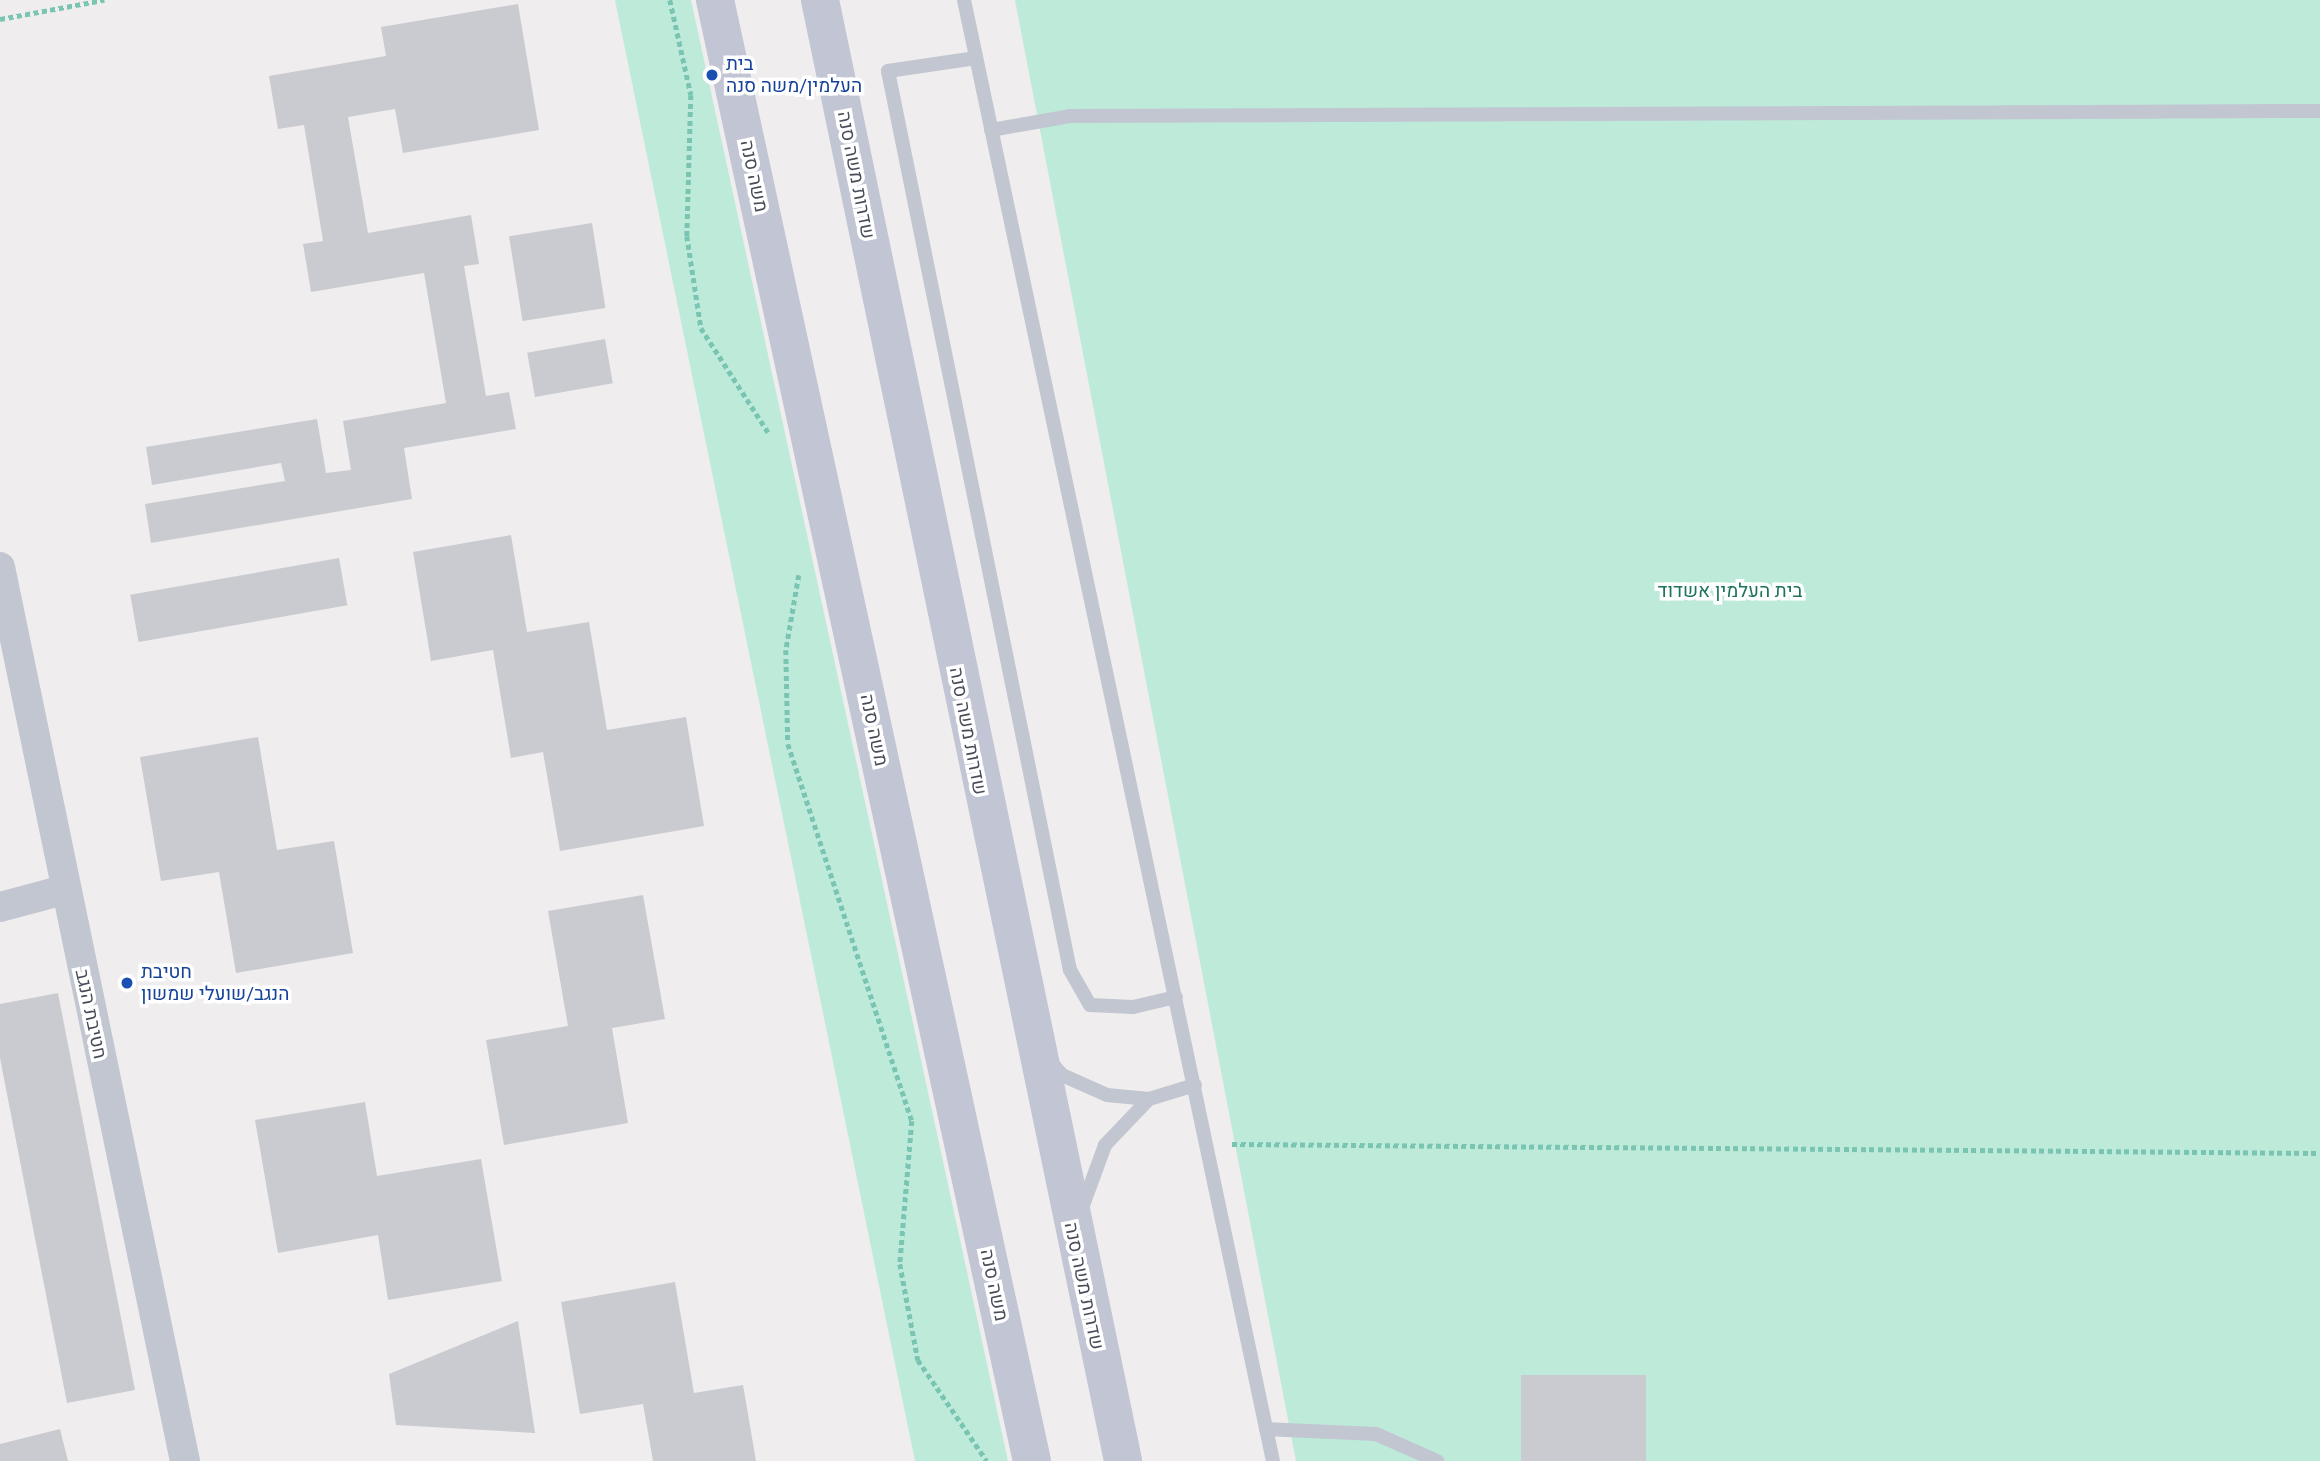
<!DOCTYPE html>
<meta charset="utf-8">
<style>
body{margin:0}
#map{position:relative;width:2320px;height:1461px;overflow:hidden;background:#efeded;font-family:Roboto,Heebo,sans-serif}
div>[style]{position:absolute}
.green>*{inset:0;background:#beeada}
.building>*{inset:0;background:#cacbd1;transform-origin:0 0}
.path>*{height:4.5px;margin-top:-2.25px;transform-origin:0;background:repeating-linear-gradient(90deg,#79c5b2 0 5px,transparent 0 8.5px)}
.lane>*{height:14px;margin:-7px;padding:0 7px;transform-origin:7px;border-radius:7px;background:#c1c6d1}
.street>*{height:30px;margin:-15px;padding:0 15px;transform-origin:15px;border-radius:15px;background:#c1c6d1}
.secondary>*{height:38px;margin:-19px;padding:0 19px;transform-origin:19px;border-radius:19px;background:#c1c5d4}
.dots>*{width:19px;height:19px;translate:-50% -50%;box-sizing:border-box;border:4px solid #fff;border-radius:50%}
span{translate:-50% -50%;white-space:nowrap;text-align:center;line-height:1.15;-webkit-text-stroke:7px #fff;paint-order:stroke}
.transit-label{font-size:19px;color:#164399}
.left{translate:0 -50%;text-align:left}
.street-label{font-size:19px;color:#474c58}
.park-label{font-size:19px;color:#1e735d}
</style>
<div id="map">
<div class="green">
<div style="clip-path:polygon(615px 0,691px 0,1008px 1461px,915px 1461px)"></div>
<div style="clip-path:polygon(1015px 0,2320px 0,2320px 1461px,1296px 1461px)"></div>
</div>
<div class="building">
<div style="clip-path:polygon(518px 4px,539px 130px,403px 153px,395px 109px,348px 117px,368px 233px,471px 215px,479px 264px,464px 266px,486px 396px,509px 392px,516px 429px,404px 448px,412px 499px,151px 543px,145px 504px,285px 481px,281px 463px,152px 485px,146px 447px,317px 419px,326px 473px,351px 470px,343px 421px,446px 403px,424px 273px,311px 292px,303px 244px,323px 241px,304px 125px,278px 129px,269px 76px,386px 56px,381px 27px)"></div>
<div style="left:592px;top:223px;width:86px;height:84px;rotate:81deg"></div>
<div style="left:605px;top:339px;width:45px;height:79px;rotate:80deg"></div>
<div style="clip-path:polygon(511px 535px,527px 632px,589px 622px,607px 730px,686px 717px,704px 826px,560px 851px,543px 752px,511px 758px,493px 650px,431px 661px,413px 552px)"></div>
<div style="left:339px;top:558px;width:48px;height:212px;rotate:80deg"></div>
<div style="clip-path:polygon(258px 737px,277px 850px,334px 841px,353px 953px,236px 973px,219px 872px,161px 881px,140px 757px)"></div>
<div style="clip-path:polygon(643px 895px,665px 1019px,612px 1028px,628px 1123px,504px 1145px,486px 1040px,568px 1026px,548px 911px)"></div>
<div style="clip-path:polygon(58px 993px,135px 1390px,67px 1403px,0 1058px,0 1004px)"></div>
<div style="clip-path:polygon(365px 1102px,377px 1176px,481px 1159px,502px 1281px,388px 1300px,378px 1235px,278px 1253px,255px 1120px)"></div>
<div style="clip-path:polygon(675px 1282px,694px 1393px,743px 1385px,756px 1461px,653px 1461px,643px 1404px,580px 1414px,561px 1302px)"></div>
<div style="clip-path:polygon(518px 1321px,535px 1433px,396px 1425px,389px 1374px)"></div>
<div style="left:1521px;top:1375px;width:125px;height:86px"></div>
<div style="clip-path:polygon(60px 1429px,68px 1461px,0 1461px,0 1444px)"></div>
</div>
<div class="path">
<div style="left:670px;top:0;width:97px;rotate:77.5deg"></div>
<div style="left:691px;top:95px;width:141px;rotate:91.6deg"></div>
<div style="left:687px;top:236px;width:93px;rotate:81.3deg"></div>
<div style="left:701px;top:328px;width:124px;rotate:57.2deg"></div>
<div style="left:0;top:19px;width:106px;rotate:-10.4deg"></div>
<div style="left:799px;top:575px;width:76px;rotate:99.8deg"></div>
<div style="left:786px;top:650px;width:94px;rotate:88.8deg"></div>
<div style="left:788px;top:744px;width:397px;rotate:71.8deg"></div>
<div style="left:912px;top:1121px;width:144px;rotate:94.8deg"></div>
<div style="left:900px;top:1264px;width:98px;rotate:79.4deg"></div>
<div style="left:918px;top:1360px;width:122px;rotate:55.7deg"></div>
<div style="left:1232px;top:1144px;width:1088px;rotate:0.47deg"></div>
</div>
<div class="lane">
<div style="left:964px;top:0;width:1493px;rotate:78.06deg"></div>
<div style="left:976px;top:58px;width:89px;rotate:171.6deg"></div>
<div style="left:888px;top:71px;width:917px;rotate:78.56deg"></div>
<div style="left:1070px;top:970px;width:40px;rotate:60.3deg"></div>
<div style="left:1090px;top:1005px;width:43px;rotate:2.7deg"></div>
<div style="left:1133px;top:1007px;width:44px;rotate:-13.1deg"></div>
<div style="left:991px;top:130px;width:80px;rotate:-10deg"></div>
<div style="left:1070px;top:116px;width:1250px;rotate:-0.23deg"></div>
<div style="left:1051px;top:1062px;width:17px;rotate:50deg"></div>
<div style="left:1062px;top:1075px;width:49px;rotate:24deg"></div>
<div style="left:1107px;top:1095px;width:42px;rotate:5.4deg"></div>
<div style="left:1149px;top:1099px;width:48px;rotate:-16.9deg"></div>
<div style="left:1082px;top:1208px;width:67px;rotate:-69.9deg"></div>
<div style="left:1105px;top:1145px;width:64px;rotate:-46.3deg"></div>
<div style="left:1266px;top:1429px;width:110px;rotate:2.6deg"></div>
<div style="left:1376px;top:1434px;width:67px;rotate:23.9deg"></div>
</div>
<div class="street">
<div style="left:0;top:567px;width:913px;rotate:78.31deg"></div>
<div style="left:0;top:907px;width:66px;rotate:-14.9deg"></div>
</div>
<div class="secondary">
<div style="left:715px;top:0;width:1495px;rotate:77.76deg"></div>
<div style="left:820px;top:0;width:1492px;rotate:78.28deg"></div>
</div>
<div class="dots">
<div style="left:712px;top:75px;background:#1a4fb4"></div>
<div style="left:127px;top:983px;background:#1a4fb4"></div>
</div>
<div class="transit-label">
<span class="left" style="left:726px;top:75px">בית<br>העלמין/משה סנה</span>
<span class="left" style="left:141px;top:983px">חטיבת<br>הנגב/שועלי שמשון</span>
</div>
<div class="street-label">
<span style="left:856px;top:175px;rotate:79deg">שדרות משה סנה</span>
<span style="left:754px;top:176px;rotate:78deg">משה סנה</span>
<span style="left:874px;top:730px;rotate:78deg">משה סנה</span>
<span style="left:968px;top:731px;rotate:79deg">שדרות משה סנה</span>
<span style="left:91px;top:1014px;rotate:78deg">חטיבת הנגב</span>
<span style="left:994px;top:1285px;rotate:78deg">משה סנה</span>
<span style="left:1084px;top:1286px;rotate:78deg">שדרות משה סנה</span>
</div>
<div class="park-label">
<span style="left:1730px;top:591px">בית העלמין אשדוד</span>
</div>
</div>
